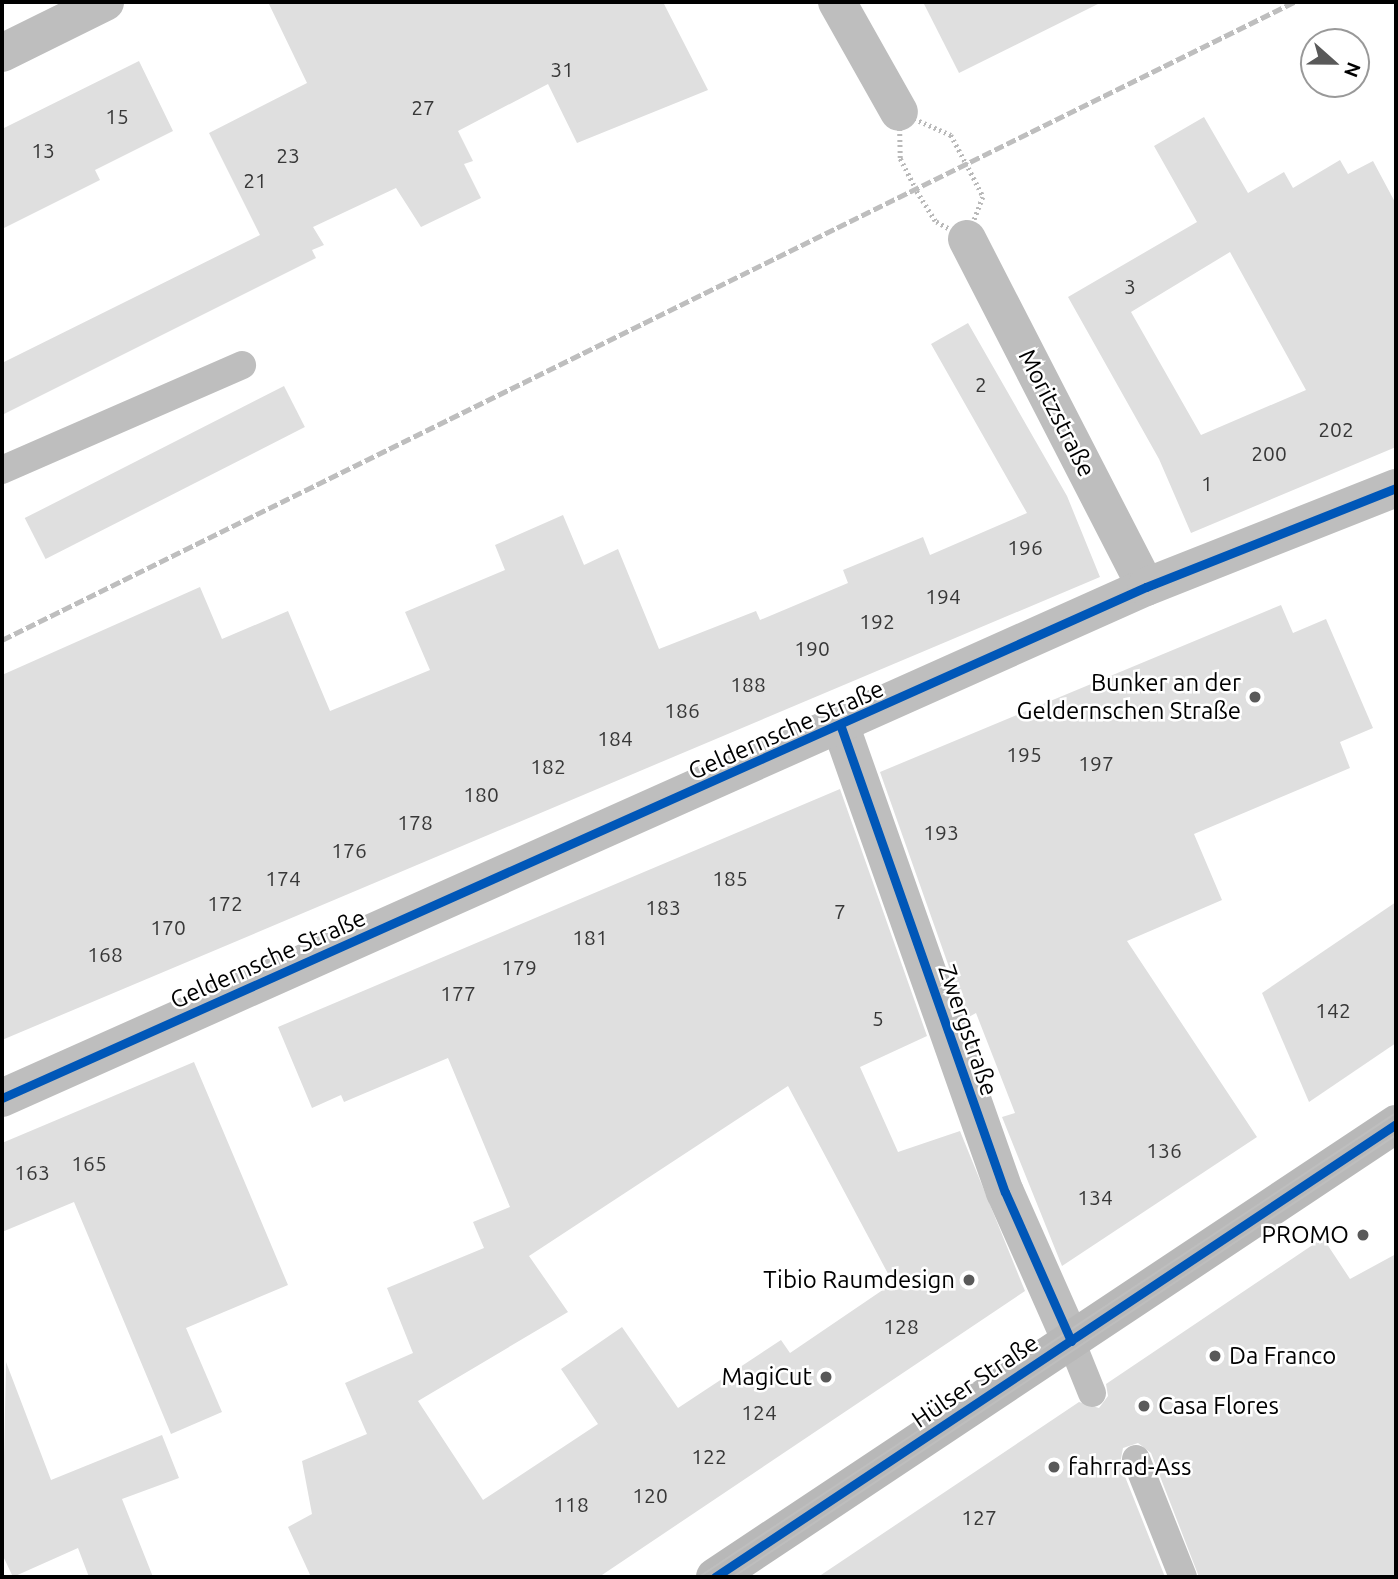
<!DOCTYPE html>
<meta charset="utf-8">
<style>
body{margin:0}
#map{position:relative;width:1398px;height:1579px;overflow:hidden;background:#fff;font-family:Ubuntu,sans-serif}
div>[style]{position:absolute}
.building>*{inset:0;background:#dfdfdf;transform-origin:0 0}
.path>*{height:4.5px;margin-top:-2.25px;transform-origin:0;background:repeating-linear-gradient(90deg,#b9b9b9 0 2px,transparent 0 5.5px)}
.lane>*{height:28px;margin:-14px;padding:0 14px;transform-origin:14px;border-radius:14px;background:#bebebe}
.street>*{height:38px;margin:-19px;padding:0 19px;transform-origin:19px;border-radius:19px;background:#bebebe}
.secondary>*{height:38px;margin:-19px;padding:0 19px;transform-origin:19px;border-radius:19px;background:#b8b8b8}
.tram>*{height:2px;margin:-1px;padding:0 1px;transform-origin:1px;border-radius:1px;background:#bebebe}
.rail>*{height:5px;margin-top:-2.5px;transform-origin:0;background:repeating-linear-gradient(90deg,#bebebe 0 10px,transparent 0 13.5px)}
.cycleway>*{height:9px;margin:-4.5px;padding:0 4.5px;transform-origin:4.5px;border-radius:4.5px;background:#0057b8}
.dots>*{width:19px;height:19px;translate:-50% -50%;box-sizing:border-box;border:4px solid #fff;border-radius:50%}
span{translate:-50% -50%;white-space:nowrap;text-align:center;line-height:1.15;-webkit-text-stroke:5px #fff;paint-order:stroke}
.number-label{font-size:21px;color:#383838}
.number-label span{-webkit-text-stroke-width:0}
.street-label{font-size:24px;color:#000}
.poi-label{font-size:24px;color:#000}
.right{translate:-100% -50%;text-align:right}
.left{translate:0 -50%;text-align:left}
.frame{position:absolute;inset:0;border:4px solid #000;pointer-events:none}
.north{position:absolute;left:1300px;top:28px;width:70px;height:70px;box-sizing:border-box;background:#fff;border:2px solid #999;border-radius:50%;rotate:111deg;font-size:19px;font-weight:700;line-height:28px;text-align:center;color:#000}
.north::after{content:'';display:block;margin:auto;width:24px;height:32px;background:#595959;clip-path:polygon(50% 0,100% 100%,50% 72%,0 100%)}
</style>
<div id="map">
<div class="building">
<div style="clip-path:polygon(268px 2px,663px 2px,708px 90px,577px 143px,548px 84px,458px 131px,473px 161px,464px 164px,481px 198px,421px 227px,396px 188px,313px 227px,324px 245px,312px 250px,316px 258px,2px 415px,2px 363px,260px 235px,209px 133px,307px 83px)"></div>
<div style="clip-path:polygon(923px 2px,1102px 2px,959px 73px)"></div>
<div style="clip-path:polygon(139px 61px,173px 131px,95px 170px,100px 180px,2px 229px,2px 129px)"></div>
<div style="clip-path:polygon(evenodd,1204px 117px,1248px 193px,1284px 172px,1293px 188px,1340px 160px,1348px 174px,1373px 161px,1396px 204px,1396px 447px,1191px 533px,1159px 459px,1068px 297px,1197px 222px,1154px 146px,1204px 117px,1230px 252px,1306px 390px,1201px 435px,1131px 312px,1230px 252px)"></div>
<div style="clip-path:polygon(968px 323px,1067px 496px,1100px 577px,2px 1040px,2px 675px,200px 587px,222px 639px,288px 611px,330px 711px,430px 670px,405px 612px,505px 570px,495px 545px,563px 515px,584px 565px,618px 549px,659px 649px,756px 611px,760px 620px,848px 583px,843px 570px,923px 537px,930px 555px,1027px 513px,931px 344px)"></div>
<div style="left:284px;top:386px;width:46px;height:291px;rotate:63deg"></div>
<div style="clip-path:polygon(1281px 605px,1293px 633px,1326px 619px,1373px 728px,1340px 742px,1350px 768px,1194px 834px,1222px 900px,1127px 941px,1257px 1137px,1062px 1266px,1002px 1117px,1015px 1113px,976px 1013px,967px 1018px,880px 772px)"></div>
<div style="clip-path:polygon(evenodd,840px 789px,927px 1036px,860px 1067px,898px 1152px,960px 1131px,1025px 1291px,599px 1577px,311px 1577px,288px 1527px,312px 1514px,302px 1461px,367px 1434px,345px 1383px,413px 1353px,387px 1288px,484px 1248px,473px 1222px,510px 1207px,448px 1058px,344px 1102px,341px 1095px,312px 1108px,278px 1027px,840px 789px,788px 1086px,893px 1283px,790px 1353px,781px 1340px,678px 1408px,622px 1327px,561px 1369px,598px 1424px,483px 1500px,418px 1401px,568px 1312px,529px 1256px,788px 1086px)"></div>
<div style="clip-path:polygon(1396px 902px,1396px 1043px,1309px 1102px,1262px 993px)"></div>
<div style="clip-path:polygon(194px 1062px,288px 1285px,186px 1328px,222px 1412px,171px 1434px,74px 1202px,2px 1232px,2px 1143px)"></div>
<div style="clip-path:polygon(1323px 1238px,1350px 1279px,1396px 1254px,1396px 1577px,1199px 1577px,1151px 1453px,1138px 1443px,1123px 1448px,1120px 1464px,1165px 1577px,818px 1577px,1079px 1402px,1099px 1408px,1108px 1396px,1106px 1384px)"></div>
<div style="clip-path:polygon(6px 1362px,51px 1480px,162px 1435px,179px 1478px,122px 1499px,153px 1577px,89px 1577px,78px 1548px,13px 1577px,2px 1554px)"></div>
</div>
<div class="path">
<div style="left:899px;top:112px;width:57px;rotate:23.9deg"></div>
<div style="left:951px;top:135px;width:32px;rotate:62deg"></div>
<div style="left:966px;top:163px;width:38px;rotate:63deg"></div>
<div style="left:983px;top:197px;width:45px;rotate:110.9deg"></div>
<div style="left:967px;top:239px;width:37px;rotate:-151deg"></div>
<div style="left:935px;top:221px;width:36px;rotate:-122deg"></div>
<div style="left:916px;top:190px;width:36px;rotate:-117deg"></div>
<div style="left:900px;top:158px;width:46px;rotate:-91.2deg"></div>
</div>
<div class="lane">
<div style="left:2px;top:470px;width:262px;rotate:-23.6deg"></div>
<div style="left:1071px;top:1341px;width:56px;rotate:68deg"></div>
<div style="left:1136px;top:1459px;width:127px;rotate:68.3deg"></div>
</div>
<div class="street">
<div style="left:837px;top:2px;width:126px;rotate:60.6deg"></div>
<div style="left:2px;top:53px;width:115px;rotate:-26.3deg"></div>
<div style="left:967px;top:239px;width:391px;rotate:62.8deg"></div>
<div style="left:841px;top:727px;width:493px;rotate:70.6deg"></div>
<div style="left:1005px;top:1192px;width:163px;rotate:66.1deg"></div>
<div style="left:2px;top:1098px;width:1253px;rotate:-24.07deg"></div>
<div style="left:1146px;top:587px;width:269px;rotate:-21.6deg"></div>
</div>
<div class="secondary">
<div style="left:715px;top:1577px;width:818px;rotate:-33.63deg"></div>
</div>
<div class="tram">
<div style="left:699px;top:1577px;width:837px;rotate:-33.65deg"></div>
<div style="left:733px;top:1577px;width:797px;rotate:-33.69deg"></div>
</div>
<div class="rail">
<div style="left:2px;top:640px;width:1441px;rotate:-26.28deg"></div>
</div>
<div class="cycleway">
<div style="left:841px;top:727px;width:493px;rotate:70.6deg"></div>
<div style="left:1005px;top:1192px;width:163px;rotate:66.1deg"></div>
<div style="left:2px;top:1098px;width:1253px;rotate:-24.07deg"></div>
<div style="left:1146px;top:587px;width:269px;rotate:-21.6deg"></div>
<div style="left:715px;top:1577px;width:818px;rotate:-33.63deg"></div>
</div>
<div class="dots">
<div style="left:1255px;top:697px;background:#595959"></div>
<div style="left:1363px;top:1235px;background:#595959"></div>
<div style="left:969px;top:1280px;background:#595959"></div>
<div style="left:1215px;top:1356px;background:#595959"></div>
<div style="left:826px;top:1377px;background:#595959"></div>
<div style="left:1144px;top:1406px;background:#595959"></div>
<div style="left:1054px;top:1467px;background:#595959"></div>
</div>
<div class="number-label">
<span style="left:562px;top:69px">31</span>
<span style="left:423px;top:107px">27</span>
<span style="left:117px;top:116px">15</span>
<span style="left:43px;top:150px">13</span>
<span style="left:288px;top:155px">23</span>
<span style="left:255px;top:180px">21</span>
<span style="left:1130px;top:286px">3</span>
<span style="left:981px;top:384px">2</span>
<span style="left:1336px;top:429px">202</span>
<span style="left:1269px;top:453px">200</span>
<span style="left:1207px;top:483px">1</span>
<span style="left:1025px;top:547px">196</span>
<span style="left:943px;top:596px">194</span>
<span style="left:877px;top:621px">192</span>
<span style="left:812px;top:648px">190</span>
<span style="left:748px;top:684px">188</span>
<span style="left:682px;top:710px">186</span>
<span style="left:615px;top:738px">184</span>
<span style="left:1024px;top:754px">195</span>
<span style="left:1096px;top:763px">197</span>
<span style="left:548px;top:766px">182</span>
<span style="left:481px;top:794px">180</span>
<span style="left:415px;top:822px">178</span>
<span style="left:941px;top:832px">193</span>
<span style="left:349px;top:850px">176</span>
<span style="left:283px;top:878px">174</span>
<span style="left:730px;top:878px">185</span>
<span style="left:225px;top:903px">172</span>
<span style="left:663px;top:907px">183</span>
<span style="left:840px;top:911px">7</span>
<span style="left:168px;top:927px">170</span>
<span style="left:590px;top:937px">181</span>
<span style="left:105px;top:954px">168</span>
<span style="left:519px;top:967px">179</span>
<span style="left:458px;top:993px">177</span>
<span style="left:1333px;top:1010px">142</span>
<span style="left:878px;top:1018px">5</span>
<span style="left:1164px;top:1150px">136</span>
<span style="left:89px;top:1163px">165</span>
<span style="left:32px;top:1172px">163</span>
<span style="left:1095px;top:1197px">134</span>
<span style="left:901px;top:1326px">128</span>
<span style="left:759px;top:1412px">124</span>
<span style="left:709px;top:1456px">122</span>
<span style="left:650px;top:1495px">120</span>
<span style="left:571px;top:1504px">118</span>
<span style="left:979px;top:1517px">127</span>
</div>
<div class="street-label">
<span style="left:1057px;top:413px;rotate:63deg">Moritzstraße</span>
<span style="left:786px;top:730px;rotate:-24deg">Geldernsche Straße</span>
<span style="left:268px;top:959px;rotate:-24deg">Geldernsche Straße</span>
<span style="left:968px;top:1030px;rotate:71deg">Zwergstraße</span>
<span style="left:975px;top:1381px;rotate:-34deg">Hülser Straße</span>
</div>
<div class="poi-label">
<span class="right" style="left:1241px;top:697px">Bunker an der<br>Geldernschen Straße</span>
<span class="right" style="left:1349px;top:1235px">PROMO</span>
<span class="right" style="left:955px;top:1280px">Tibio Raumdesign</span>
<span class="left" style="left:1229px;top:1356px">Da Franco</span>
<span class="right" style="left:812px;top:1377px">MagiCut</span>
<span class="left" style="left:1158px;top:1406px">Casa Flores</span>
<span class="left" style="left:1068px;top:1467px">fahrrad-Ass</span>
</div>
<div class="frame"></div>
<div class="north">N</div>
</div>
